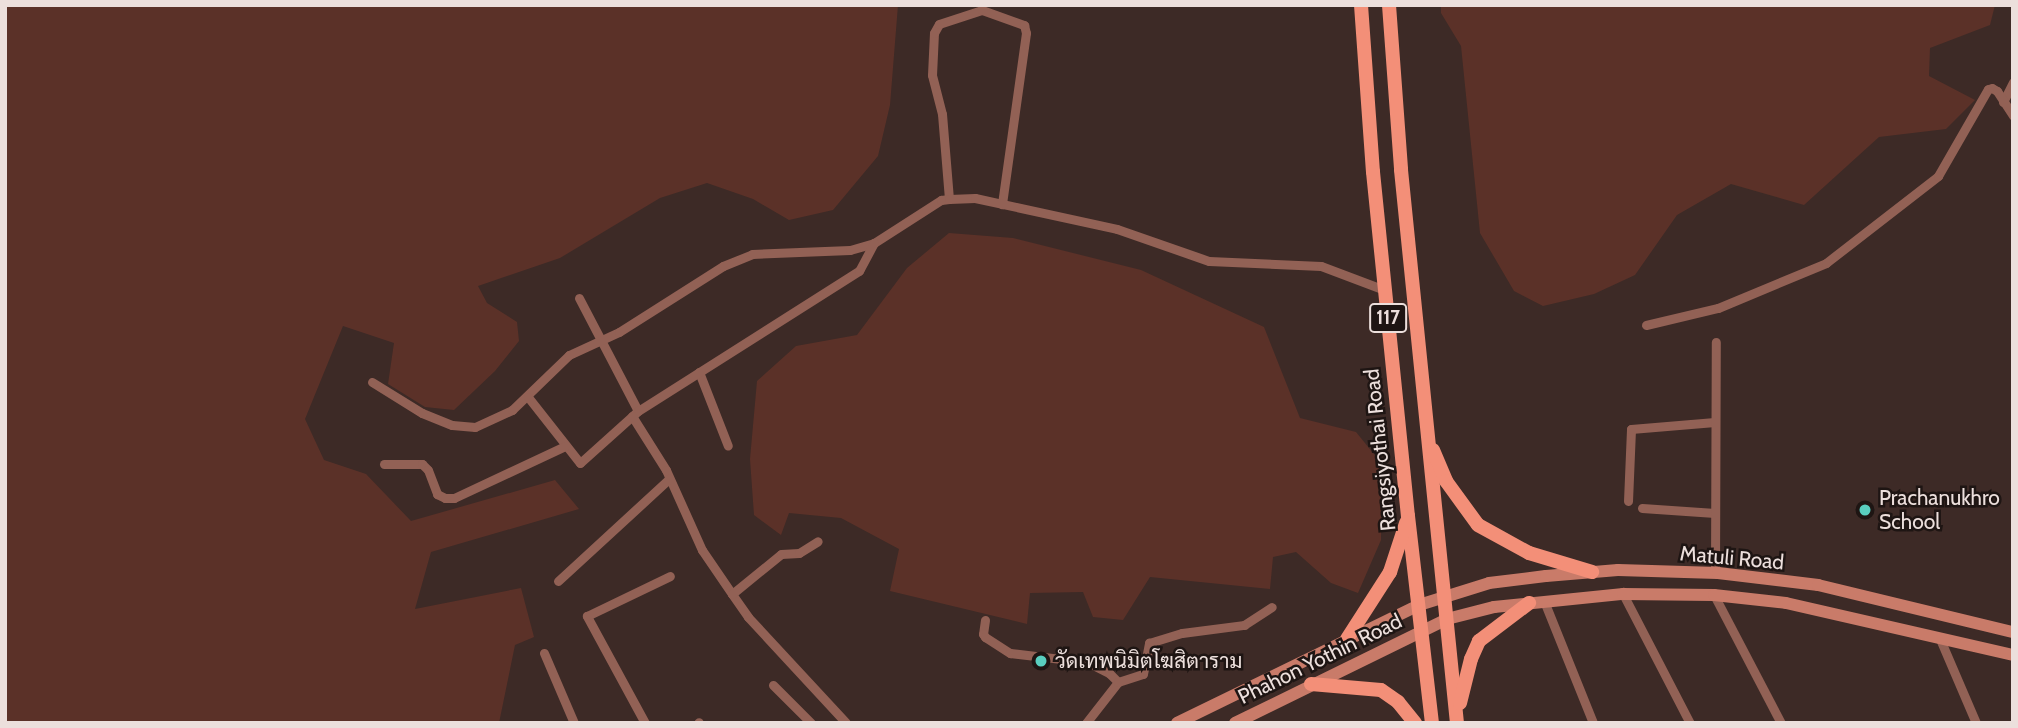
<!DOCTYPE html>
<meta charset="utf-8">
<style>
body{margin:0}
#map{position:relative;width:2018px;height:728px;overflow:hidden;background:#3d2a26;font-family:Cabin,Sarabun,sans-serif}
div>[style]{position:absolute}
.green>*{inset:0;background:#5b3128}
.street>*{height:9px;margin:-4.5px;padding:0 4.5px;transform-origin:4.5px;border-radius:4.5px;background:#926155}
.secondary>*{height:12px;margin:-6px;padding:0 6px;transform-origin:6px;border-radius:6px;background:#c97b69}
.primary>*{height:14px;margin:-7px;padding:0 7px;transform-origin:7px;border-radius:7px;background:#f38f78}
.dots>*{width:19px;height:19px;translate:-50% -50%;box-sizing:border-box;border:4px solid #1e1513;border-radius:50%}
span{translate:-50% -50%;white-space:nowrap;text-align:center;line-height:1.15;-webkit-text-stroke:5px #1e1513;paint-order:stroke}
.shield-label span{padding:2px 5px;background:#1e1513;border:2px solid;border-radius:5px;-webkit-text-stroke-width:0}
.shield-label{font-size:19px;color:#ecdfdc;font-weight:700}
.street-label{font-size:21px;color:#ecdfdc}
.poi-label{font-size:21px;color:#ecdfdc}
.left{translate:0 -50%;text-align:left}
.frame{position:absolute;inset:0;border:7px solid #ecdfdc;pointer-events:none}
</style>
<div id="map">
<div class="green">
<div style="clip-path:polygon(5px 5px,898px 5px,890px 105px,878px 156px,833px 210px,789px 220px,753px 199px,707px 183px,660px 198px,560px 258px,478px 286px,487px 303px,517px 322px,519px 341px,495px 371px,454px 410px,425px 407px,388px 384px,394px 343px,343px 326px,305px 419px,324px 460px,366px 474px,411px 521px,555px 480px,579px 509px,431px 552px,415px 609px,521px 588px,534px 637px,515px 645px,499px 723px,5px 723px)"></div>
<div style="clip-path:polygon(1441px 5px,1995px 5px,1990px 25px,1930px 48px,1929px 76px,1975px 100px,1946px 129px,1879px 137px,1804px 205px,1731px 184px,1677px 215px,1635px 275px,1594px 294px,1543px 306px,1514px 291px,1480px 233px,1461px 46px,1441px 13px)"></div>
<div style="clip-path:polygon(949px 233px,1013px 238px,1141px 270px,1264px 327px,1300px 418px,1356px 432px,1382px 464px,1381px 540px,1358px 593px,1331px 583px,1296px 552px,1273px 557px,1270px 589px,1150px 577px,1123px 620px,1093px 617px,1083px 592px,1030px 593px,1027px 624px,890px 591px,899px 549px,841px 518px,789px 513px,781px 535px,754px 515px,750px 459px,757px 381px,796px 346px,857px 335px,907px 268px)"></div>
</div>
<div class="street">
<div style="left:2003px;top:102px;width:22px;rotate:-63deg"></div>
<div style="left:949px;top:199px;width:85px;rotate:-94.7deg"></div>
<div style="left:942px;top:114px;width:40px;rotate:-104.4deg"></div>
<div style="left:932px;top:75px;width:42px;rotate:-87.3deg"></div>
<div style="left:934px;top:33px;width:10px;rotate:-61deg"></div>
<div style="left:939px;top:24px;width:45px;rotate:-18deg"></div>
<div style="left:982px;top:10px;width:45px;rotate:19.7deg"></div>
<div style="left:1024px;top:25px;width:8px;rotate:76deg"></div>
<div style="left:1026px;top:33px;width:173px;rotate:98deg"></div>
<div style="left:579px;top:298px;width:127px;rotate:62.4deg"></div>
<div style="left:1646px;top:325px;width:74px;rotate:-13.3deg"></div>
<div style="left:1718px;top:308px;width:117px;rotate:-22.6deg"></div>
<div style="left:1826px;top:263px;width:142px;rotate:-37.8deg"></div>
<div style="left:1938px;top:176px;width:100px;rotate:-60.1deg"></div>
<div style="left:1988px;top:89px;width:4px;rotate:-14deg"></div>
<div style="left:1992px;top:88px;width:6px;rotate:31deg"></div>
<div style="left:1997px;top:91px;width:30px;rotate:57deg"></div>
<div style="left:699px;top:372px;width:79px;rotate:68.6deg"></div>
<div style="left:372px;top:382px;width:59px;rotate:31.8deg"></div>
<div style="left:422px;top:413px;width:32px;rotate:22deg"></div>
<div style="left:452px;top:425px;width:23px;rotate:5deg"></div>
<div style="left:475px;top:427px;width:41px;rotate:-24.7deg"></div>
<div style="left:512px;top:410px;width:79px;rotate:-44deg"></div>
<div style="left:569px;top:355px;width:55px;rotate:-24.7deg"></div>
<div style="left:619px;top:332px;width:123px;rotate:-32.4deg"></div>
<div style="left:723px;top:266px;width:31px;rotate:-22deg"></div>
<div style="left:752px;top:254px;width:98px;rotate:-2.3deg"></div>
<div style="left:850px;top:250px;width:25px;rotate:-16deg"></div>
<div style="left:874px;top:243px;width:80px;rotate:-32.7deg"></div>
<div style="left:941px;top:200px;width:8px;rotate:-7deg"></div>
<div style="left:949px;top:199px;width:26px;rotate:-2deg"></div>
<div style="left:975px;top:198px;width:145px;rotate:12.3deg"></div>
<div style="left:1117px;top:229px;width:97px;rotate:19.2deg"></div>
<div style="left:1209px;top:261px;width:112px;rotate:2.6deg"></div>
<div style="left:1321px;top:266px;width:68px;rotate:20.6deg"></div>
<div style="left:528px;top:397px;width:84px;rotate:51.8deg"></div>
<div style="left:580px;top:463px;width:78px;rotate:-41.9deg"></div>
<div style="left:638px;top:411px;width:262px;rotate:-32.4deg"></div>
<div style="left:859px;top:271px;width:32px;rotate:-62deg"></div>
<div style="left:632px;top:416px;width:64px;rotate:57.8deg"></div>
<div style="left:666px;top:470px;width:88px;rotate:65.8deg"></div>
<div style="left:702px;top:550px;width:53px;rotate:55.7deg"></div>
<div style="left:732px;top:594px;width:28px;rotate:55deg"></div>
<div style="left:748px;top:617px;width:144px;rotate:47.2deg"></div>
<div style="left:384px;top:464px;width:38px"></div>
<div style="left:422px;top:464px;width:8px;rotate:45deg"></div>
<div style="left:428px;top:470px;width:26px;rotate:69deg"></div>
<div style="left:437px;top:494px;width:9px;rotate:27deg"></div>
<div style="left:445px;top:498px;width:9px"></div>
<div style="left:454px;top:498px;width:123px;rotate:-25.1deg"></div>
<div style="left:1628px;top:501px;width:72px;rotate:-87.6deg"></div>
<div style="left:1631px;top:429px;width:84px;rotate:-4.8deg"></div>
<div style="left:1642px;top:508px;width:73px;rotate:3.9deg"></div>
<div style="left:1715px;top:573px;width:231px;rotate:-89.8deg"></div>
<div style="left:558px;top:581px;width:151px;rotate:-42.6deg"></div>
<div style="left:732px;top:594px;width:63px;rotate:-39.2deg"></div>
<div style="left:781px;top:554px;width:18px;rotate:-3deg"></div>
<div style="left:799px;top:553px;width:22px;rotate:-32deg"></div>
<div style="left:1623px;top:594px;width:145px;rotate:62.6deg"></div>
<div style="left:1714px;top:595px;width:144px;rotate:62.4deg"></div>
<div style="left:1544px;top:601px;width:131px;rotate:68.1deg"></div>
<div style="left:985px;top:620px;width:14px;rotate:98deg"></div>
<div style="left:983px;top:634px;width:4px;rotate:56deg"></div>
<div style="left:985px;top:637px;width:30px;rotate:33deg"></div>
<div style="left:1010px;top:653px;width:78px;rotate:6.7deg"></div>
<div style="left:1087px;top:662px;width:25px;rotate:27deg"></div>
<div style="left:1109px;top:673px;width:13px;rotate:45deg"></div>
<div style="left:1940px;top:639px;width:91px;rotate:66.8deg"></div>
<div style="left:544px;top:653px;width:76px;rotate:66.8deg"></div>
<div style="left:773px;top:685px;width:54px;rotate:45deg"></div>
<div style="left:645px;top:723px;width:122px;rotate:-118.5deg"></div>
<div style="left:587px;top:616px;width:92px;rotate:-25.7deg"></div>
<div style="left:698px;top:723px;width:1px;rotate:-45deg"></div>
<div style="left:1086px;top:723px;width:52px;rotate:-52deg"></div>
<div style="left:1118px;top:682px;width:26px;rotate:-18deg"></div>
<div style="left:1143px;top:674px;width:32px;rotate:-79deg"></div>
<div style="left:1149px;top:643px;width:34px;rotate:-17deg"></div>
<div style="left:1182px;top:633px;width:63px;rotate:-7.4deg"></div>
<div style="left:1244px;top:625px;width:33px;rotate:-33deg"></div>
</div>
<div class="secondary">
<div style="left:1177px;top:723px;width:269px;rotate:-26deg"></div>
<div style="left:1419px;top:605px;width:73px;rotate:-17.4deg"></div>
<div style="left:1489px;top:583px;width:57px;rotate:-7deg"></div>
<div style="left:1546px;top:576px;width:72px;rotate:-4.8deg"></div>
<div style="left:1618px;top:570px;width:100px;rotate:1.7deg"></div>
<div style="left:1718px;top:573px;width:101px;rotate:6.8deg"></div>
<div style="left:1818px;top:585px;width:201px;rotate:13.6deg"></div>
<div style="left:1235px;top:723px;width:236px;rotate:-26.1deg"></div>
<div style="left:1447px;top:619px;width:49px;rotate:-14.3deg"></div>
<div style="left:1494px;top:607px;width:130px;rotate:-5.8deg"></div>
<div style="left:1623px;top:594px;width:91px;rotate:0.6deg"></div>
<div style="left:1714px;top:595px;width:72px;rotate:6.3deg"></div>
<div style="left:1786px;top:603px;width:233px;rotate:12.9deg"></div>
</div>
<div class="primary">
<div style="left:1361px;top:5px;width:167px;rotate:85.9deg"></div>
<div style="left:1373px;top:172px;width:346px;rotate:84.2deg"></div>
<div style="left:1408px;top:516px;width:208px;rotate:83.4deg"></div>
<div style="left:1389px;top:5px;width:165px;rotate:85.8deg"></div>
<div style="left:1401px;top:170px;width:556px;rotate:84.22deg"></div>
<div style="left:1433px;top:450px;width:34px;rotate:67deg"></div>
<div style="left:1446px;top:481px;width:54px;rotate:54deg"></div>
<div style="left:1478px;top:525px;width:58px;rotate:28.8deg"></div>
<div style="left:1529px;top:553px;width:66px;rotate:16.8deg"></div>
<div style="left:1347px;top:639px;width:80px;rotate:-57.3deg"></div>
<div style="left:1390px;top:572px;width:52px;rotate:-71.9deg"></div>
<div style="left:1311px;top:684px;width:70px;rotate:4.9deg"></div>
<div style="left:1381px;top:690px;width:21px;rotate:35deg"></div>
<div style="left:1398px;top:702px;width:27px;rotate:51deg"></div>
<div style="left:1460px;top:703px;width:45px;rotate:-76deg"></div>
<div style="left:1471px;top:659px;width:20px;rotate:-66deg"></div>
<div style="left:1479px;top:641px;width:63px;rotate:-37.2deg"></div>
</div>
<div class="dots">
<div style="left:1865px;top:510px;background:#59cebf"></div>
<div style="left:1041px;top:661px;background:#59cebf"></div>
</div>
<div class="shield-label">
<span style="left:1388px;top:318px">117</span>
</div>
<div class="street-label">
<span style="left:1380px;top:450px;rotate:-96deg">Rangsiyothai Road</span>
<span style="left:1732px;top:558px;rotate:5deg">Matuli Road</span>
<span style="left:1320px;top:659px;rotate:-26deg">Phahon Yothin Road</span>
</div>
<div class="poi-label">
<span class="left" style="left:1879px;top:510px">Prachanukhro<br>School</span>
<span class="left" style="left:1055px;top:661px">วัดเทพนิมิตโฆสิตาราม</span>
</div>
<div class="frame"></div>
</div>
